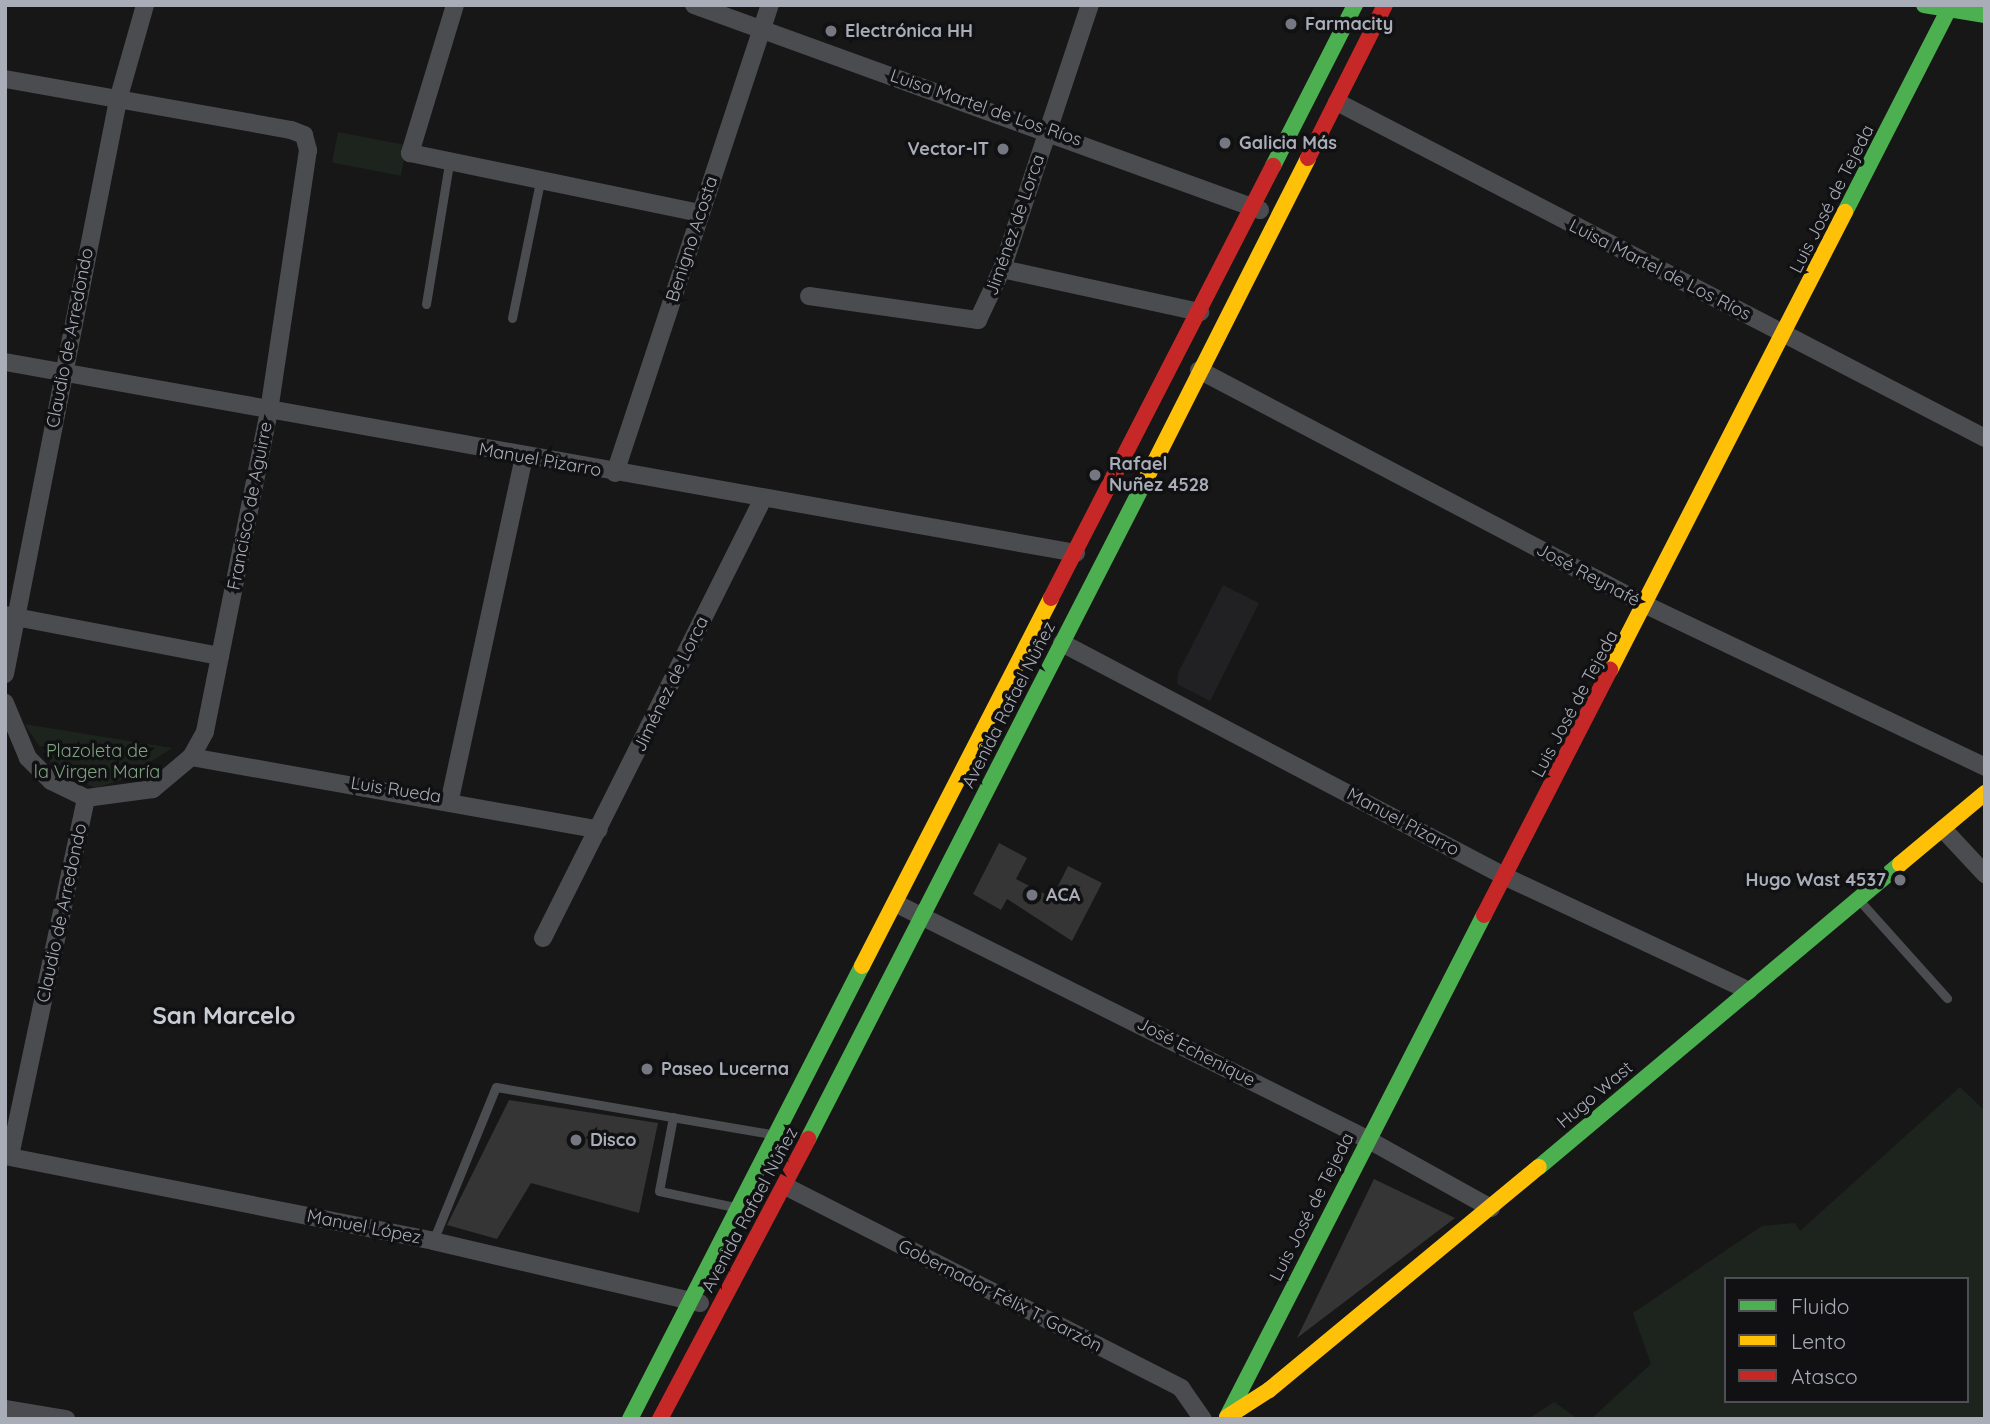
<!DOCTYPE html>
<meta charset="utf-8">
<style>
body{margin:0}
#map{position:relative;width:1990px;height:1424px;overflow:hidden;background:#171717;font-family:Quicksand,sans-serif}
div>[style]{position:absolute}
.built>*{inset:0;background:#212123}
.green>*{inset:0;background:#1d241e;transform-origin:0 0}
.building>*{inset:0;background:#353536}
.lane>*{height:9px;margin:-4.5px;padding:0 4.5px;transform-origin:4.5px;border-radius:4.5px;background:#4b4c50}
.street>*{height:18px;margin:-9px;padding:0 9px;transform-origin:9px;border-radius:9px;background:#4b4c50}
.fast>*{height:16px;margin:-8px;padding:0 8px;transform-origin:8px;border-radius:8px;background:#4caf50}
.slow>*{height:16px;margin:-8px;padding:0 8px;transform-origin:8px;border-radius:8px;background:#ffc107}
.jam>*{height:16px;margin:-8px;padding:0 8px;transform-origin:8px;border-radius:8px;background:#c62828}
.dots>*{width:19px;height:19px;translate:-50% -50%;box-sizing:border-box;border:4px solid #111113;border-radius:50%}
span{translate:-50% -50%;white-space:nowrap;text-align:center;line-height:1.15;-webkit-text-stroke:7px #111113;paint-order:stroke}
.poi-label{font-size:18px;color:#a8adb8;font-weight:700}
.left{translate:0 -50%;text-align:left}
.right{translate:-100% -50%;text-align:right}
.street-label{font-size:18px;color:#a8adb8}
.park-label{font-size:18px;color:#7fa381}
.district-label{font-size:24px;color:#c9ccd4;font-weight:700}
.frame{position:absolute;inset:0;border:7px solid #a8adb8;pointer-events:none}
.legend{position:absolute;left:1724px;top:1277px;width:245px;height:126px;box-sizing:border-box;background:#111113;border:2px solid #4d4f55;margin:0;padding:9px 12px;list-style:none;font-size:21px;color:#a8adb8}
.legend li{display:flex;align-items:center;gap:14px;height:35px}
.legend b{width:35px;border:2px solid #4d4f55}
</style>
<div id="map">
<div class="built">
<div style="clip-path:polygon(1223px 585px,1259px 603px,1210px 701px,1177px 684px,1178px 673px)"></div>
</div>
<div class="green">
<div style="left:338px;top:132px;width:70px;height:31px;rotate:11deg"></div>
<div style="clip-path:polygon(24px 724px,172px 748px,124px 779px,96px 788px,57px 771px)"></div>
<div style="clip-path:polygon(evenodd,1960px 1087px,1985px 1111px,1985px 1419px,1591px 1419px,1651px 1364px,1633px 1313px,1762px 1226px,1795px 1223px,1800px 1231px,1960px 1087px,1726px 1279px,1967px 1279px,1967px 1401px,1726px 1401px,1726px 1279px)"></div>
<div style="clip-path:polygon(1554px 1402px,1578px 1419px,1528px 1419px)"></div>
</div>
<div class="building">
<div style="clip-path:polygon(999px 843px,1027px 858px,1016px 879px,1052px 898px,1068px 866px,1102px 883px,1072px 941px,1007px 899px,1001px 910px,973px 894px)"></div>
<div style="clip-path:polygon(509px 1100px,658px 1123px,639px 1213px,531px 1183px,497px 1239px,447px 1225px)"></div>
<div style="clip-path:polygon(1374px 1179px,1455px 1218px,1297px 1338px)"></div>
</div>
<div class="lane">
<div style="left:426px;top:304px;width:143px;rotate:-80.7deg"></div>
<div style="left:512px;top:318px;width:140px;rotate:-78.4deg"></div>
<div style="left:1859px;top:900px;width:132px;rotate:48.1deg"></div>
<div style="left:673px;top:1117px;width:75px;rotate:100.7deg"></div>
<div style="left:659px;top:1191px;width:77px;rotate:12deg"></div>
<div style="left:433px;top:1241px;width:166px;rotate:-67.8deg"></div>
<div style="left:496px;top:1087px;width:278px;rotate:9.7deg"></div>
</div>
<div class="street">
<div style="left:455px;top:5px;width:155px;rotate:106.9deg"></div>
<div style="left:410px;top:153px;width:297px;rotate:11.7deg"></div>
<div style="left:694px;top:5px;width:602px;rotate:19.91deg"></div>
<div style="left:5px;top:79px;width:291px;rotate:10.1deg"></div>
<div style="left:291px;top:130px;width:14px;rotate:21deg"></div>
<div style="left:304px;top:135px;width:16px;rotate:75deg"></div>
<div style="left:308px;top:150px;width:264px;rotate:98.5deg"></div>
<div style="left:269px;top:411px;width:327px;rotate:101.3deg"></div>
<div style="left:205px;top:732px;width:29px;rotate:119deg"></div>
<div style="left:191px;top:757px;width:50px;rotate:139.9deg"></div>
<div style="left:153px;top:789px;width:68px;rotate:172.3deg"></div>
<div style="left:86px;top:798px;width:39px;rotate:-154deg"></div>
<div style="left:51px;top:781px;width:33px;rotate:-135deg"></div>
<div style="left:28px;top:758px;width:60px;rotate:-112.7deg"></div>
<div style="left:1337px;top:102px;width:730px;rotate:27.41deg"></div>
<div style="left:1002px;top:269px;width:203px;rotate:12.3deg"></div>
<div style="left:809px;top:296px;width:171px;rotate:8.1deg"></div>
<div style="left:978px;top:320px;width:56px;rotate:-64.8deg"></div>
<div style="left:1002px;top:269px;width:278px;rotate:-71.6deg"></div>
<div style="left:5px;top:362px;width:1088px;rotate:10.11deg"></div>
<div style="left:1199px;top:370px;width:507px;rotate:27.73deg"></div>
<div style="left:1648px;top:606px;width:373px;rotate:25.5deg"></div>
<div style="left:615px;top:473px;width:493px;rotate:-71.7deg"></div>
<div style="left:5px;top:615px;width:219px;rotate:10.8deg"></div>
<div style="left:1062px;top:643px;width:502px;rotate:27.79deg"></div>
<div style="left:1506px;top:877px;width:268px;rotate:25.1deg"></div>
<div style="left:5px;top:674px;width:585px;rotate:-78.86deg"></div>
<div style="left:118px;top:100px;width:99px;rotate:-74.1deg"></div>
<div style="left:191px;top:757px;width:414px;rotate:10.1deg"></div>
<div style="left:450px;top:799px;width:349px;rotate:-77.8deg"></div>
<div style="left:1943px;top:829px;width:62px;rotate:47deg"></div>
<div style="left:897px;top:904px;width:525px;rotate:26.57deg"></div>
<div style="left:1367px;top:1139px;width:142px;rotate:29.1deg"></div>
<div style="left:543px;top:938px;width:490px;rotate:-63.4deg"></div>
<div style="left:5px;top:1156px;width:436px;rotate:11.2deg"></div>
<div style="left:433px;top:1241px;width:274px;rotate:13.1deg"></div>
<div style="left:10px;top:1156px;width:366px;rotate:-78deg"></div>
<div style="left:785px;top:1186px;width:445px;rotate:27deg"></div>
<div style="left:1181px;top:1388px;width:38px;rotate:55deg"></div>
<div style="left:5px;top:1409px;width:62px;rotate:9.3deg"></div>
</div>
<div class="fast">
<div style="left:1924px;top:5px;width:62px;rotate:9.3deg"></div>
<div style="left:1273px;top:166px;width:181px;rotate:-63deg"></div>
<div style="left:1845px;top:212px;width:233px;rotate:-62.9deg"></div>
<div style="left:808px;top:1139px;width:735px;rotate:-62.88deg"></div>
<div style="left:1539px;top:1167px;width:471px;rotate:-40deg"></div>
<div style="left:1227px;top:1417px;width:564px;rotate:-62.89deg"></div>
<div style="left:630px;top:1419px;width:509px;rotate:-62.88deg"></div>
</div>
<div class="slow">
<div style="left:1143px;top:485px;width:366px;rotate:-63.2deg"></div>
<div style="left:1610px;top:670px;width:515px;rotate:-62.84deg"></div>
<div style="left:1900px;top:864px;width:111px;rotate:-39.9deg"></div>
<div style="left:862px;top:966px;width:414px;rotate:-62.8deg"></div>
<div style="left:1227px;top:1417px;width:50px;rotate:-32.7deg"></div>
<div style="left:1269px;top:1390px;width:350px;rotate:-39.6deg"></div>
</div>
<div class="jam">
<div style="left:1308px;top:158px;width:171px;rotate:-63.3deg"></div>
<div style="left:1051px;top:598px;width:486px;rotate:-62.8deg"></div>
<div style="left:1484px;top:915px;width:276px;rotate:-62.8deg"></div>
<div style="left:660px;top:1419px;width:317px;rotate:-62.1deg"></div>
</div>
<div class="dots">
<div style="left:1291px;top:24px;background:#757880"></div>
<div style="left:831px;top:31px;background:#757880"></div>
<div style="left:1225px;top:143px;background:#757880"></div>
<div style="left:1003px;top:149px;background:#757880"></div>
<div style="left:1095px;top:475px;background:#757880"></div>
<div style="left:1900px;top:880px;background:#757880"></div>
<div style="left:1032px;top:895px;background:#757880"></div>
<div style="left:647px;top:1069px;background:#757880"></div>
<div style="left:576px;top:1140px;background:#757880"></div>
</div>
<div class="poi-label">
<span class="left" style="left:1305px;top:24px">Farmacity</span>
<span class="left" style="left:845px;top:31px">Electrónica HH</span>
<span class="left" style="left:1239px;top:143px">Galicia Más</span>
<span class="right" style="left:989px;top:149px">Vector-IT</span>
<span class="left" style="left:1109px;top:475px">Rafael<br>Nuñez 4528</span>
<span class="right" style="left:1886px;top:880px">Hugo Wast 4537</span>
<span class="left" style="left:1046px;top:895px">ACA</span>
<span class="left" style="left:661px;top:1069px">Paseo Lucerna</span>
<span class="left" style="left:590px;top:1140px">Disco</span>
</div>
<div class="street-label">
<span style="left:986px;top:108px;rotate:19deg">Luisa Martel de Los Ríos</span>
<span style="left:1832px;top:199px;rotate:-63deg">Luis José de Tejeda</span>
<span style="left:1015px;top:225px;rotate:-71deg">Jiménez de Lorca</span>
<span style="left:692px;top:239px;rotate:-72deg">Benigno Acosta</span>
<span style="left:1660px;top:270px;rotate:27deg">Luisa Martel de Los Ríos</span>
<span style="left:70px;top:338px;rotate:-79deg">Claudio de Arredondo</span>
<span style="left:540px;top:460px;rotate:10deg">Manuel Pizarro</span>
<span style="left:250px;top:506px;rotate:-79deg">Francisco de Aguirre</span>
<span style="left:1588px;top:575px;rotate:28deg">José Reynafé</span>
<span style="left:671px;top:684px;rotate:-64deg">Jiménez de Lorca</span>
<span style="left:1575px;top:704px;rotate:-62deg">Luis José de Tejeda</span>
<span style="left:1009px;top:705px;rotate:-63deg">Avenida Rafael Núñez</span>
<span style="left:396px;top:790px;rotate:9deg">Luis Rueda</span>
<span style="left:1403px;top:822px;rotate:28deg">Manuel Pizarro</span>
<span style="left:62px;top:913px;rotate:-78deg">Claudio de Arredondo</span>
<span style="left:1196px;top:1052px;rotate:27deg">José Echenique</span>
<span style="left:1595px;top:1095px;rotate:-40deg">Hugo Wast</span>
<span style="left:1312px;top:1207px;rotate:-63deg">Luis José de Tejeda</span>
<span style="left:750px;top:1210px;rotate:-62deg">Avenida Rafael Núñez</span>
<span style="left:364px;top:1227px;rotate:11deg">Manuel López</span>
<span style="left:1000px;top:1296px;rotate:27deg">Gobernador Félix T. Garzón</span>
</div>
<div class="park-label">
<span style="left:97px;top:762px">Plazoleta de<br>la Virgen María</span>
</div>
<div class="district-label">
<span style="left:224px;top:1016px">San Marcelo</span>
</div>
<div class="frame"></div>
<ul class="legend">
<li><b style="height:9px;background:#4caf50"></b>Fluido</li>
<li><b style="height:9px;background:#ffc107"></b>Lento</li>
<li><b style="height:9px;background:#c62828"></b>Atasco</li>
</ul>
</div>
